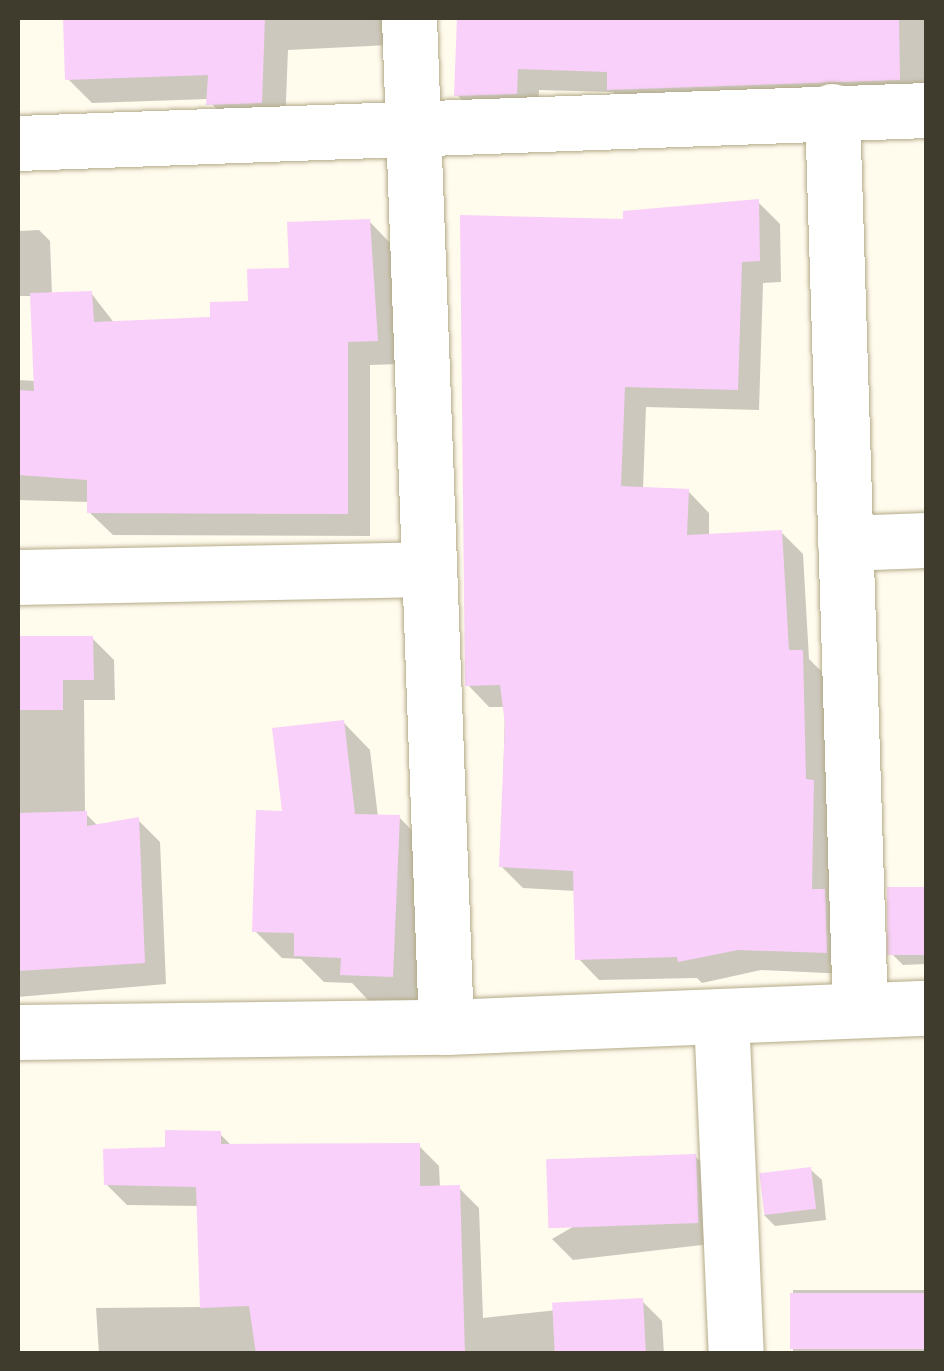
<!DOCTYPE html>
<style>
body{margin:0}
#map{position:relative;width:944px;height:1371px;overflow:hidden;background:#fffbed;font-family:"PT Sans",sans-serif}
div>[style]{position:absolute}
.shadow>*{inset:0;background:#0003;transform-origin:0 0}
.building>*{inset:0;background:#f9d0f9;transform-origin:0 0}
.roads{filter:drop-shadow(0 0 2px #b4ab89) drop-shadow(0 0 2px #b4ab89)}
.minor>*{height:55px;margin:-27.5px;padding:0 27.5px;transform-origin:27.5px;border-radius:27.5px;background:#fff}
span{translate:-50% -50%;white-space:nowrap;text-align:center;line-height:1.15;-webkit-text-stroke:8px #fffbed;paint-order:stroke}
.frame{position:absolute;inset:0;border:20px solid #3f3b2d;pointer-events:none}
</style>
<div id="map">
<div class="shadow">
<div style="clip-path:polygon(18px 18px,389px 18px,390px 45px,288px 50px,285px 126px,232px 128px,208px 99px,92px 103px,68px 79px,65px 18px)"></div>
<div style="clip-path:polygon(459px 18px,926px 18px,926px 88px,632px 111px,613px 92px,539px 90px,538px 115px,479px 117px,457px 95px)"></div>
<div style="clip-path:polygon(758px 202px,780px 224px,781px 282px,763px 283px,759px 410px,646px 407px,643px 489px,688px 491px,709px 513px,709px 536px,781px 532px,803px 554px,809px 659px,824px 674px,848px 974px,761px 970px,702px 983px,697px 978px,599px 980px,578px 958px,576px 891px,523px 888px,501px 866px,505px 707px,489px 707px,468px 685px,626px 221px)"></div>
<div style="clip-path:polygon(369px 221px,392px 245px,400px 364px,370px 365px,370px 536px,113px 535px,89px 512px,89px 502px,18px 500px,18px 380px,36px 381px,33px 296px,18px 296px,18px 231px,39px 230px,50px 241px,52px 295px,91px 293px,115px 324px,212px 319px,250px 304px)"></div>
<div style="clip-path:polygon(18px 637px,92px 638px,114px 660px,115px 700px,84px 700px,85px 813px,99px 827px,138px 820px,160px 842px,166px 984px,18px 997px)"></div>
<div style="clip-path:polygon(343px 722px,370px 750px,378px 817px,399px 817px,426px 845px,420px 1003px,370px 1002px,352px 983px,324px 982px,301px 959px,282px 958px,255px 931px,285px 814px)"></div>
<div style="clip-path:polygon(926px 889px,926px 964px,903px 965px,892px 954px,890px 890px)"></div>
<div style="clip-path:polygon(220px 1134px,233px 1147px,419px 1146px,439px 1166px,440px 1188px,459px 1188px,479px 1208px,483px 1318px,642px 1301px,662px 1321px,664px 1354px,99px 1354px,96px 1308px,202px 1307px,199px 1206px,127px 1205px,106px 1184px,167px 1149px)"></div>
<div style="clip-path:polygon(695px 1156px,716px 1177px,719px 1243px,573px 1260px,552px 1239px)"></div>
<div style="clip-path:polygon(810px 1169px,822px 1180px,826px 1220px,775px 1226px,764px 1215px)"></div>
<div style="left:926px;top:1290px;width:64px;height:133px;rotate:90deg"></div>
</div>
<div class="building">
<div style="clip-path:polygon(63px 18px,265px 18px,262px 103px,206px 105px,208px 75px,65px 80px)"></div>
<div style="clip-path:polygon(457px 18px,899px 18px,900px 80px,607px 90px,607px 72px,518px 69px,517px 94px,454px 96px)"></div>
<div style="clip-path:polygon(759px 199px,760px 261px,742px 262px,738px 390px,625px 387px,621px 486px,689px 489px,687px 535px,782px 530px,789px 650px,803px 650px,806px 779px,814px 780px,812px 889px,825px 889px,827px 953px,738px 950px,678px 962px,677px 957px,575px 960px,573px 871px,499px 867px,505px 724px,500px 685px,465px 686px,460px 215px,623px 219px,623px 211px)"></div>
<div style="clip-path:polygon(370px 219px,378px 341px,348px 342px,348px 514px,87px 513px,87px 480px,18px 475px,18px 390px,34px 391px,30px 293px,92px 291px,94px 322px,210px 317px,210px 302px,248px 301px,247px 269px,289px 268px,287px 222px)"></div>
<div style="clip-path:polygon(18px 636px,93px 636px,94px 680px,63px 680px,63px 710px,18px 710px)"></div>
<div style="clip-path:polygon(344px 720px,355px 814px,400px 815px,393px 977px,340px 975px,341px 958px,294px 956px,294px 933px,252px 932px,256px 810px,282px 811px,272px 728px)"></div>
<div style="clip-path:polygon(87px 811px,87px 826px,139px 817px,145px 963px,18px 971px,18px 813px)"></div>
<div style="left:926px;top:887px;width:68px;height:39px;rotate:90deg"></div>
<div style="clip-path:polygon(165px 1130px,221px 1131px,221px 1144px,420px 1143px,420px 1186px,460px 1185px,465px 1354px,256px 1354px,249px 1306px,200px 1308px,196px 1187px,104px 1185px,103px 1149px,165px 1147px)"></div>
<div style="left:696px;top:1154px;width:69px;height:150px;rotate:88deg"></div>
<div style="left:811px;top:1167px;width:42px;height:52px;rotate:83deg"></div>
<div style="left:926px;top:1293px;width:56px;height:136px;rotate:90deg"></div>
<div style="left:643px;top:1298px;width:56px;height:91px;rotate:87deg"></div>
</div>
<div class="roads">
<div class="minor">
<div style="left:409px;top:18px;width:1010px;rotate:87.9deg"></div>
<div style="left:832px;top:111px;width:899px;rotate:88.22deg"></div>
<div style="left:18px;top:143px;width:909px;rotate:-2.08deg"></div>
<div style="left:845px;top:543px;width:81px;rotate:-2.1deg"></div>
<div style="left:18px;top:577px;width:409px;rotate:-1.1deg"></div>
<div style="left:721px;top:1016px;width:338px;rotate:87.5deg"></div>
<div style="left:18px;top:1032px;width:428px;rotate:-0.7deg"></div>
<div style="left:446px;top:1027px;width:480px;rotate:-2.3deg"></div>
</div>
</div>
<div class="frame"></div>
</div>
